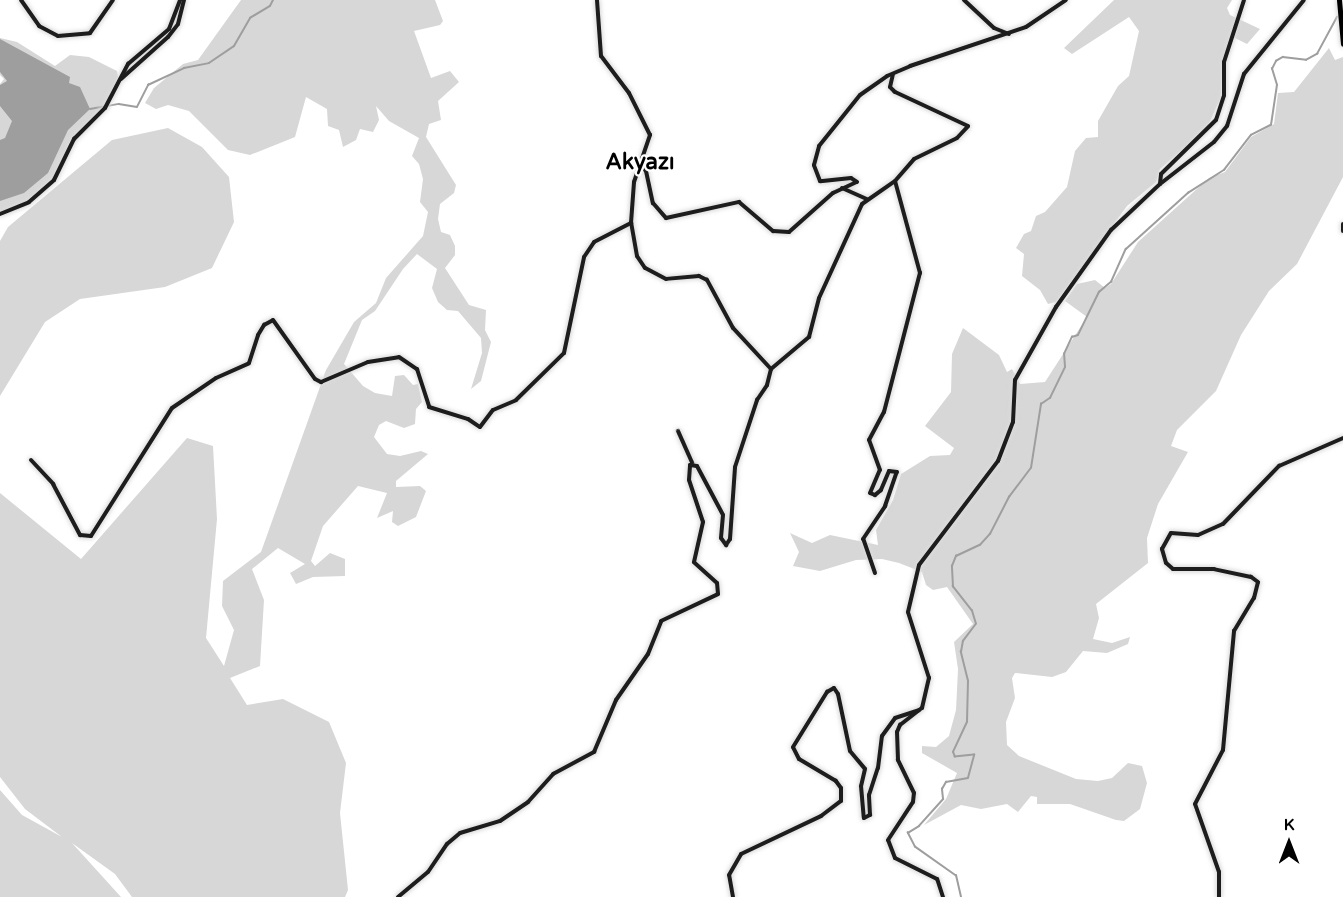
<!DOCTYPE html>
<meta charset="utf-8">
<style>
body{margin:0}
#map{position:relative;width:1343px;height:897px;overflow:hidden;background:#fff;font-family:"Varela Round",sans-serif}
div>[style]{position:absolute}
.green>*{inset:0;background:#d7d7d7}
.water>*{inset:0;background:#9e9e9e}
.stream>*{height:1.5px;margin:-0.75px;padding:0 0.75px;transform-origin:0.75px;border-radius:0.75px;background:#9e9e9e}
.roads{filter:drop-shadow(0 0 2px #dbdbdb) drop-shadow(0 0 2px #dbdbdb)}
.secondary>*{height:4px;margin:-2px;padding:0 2px;transform-origin:2px;border-radius:2px;background:#1d1d1d}
.primary>*{height:5px;margin:-2.5px;padding:0 2.5px;transform-origin:2.5px;border-radius:2.5px;background:#000}
span{translate:-50% -50%;white-space:nowrap;text-align:center;line-height:1.15;-webkit-text-stroke:4.5px #fff;paint-order:stroke}
.quarter-label{font-size:22px;color:#000;font-weight:700}
.north{position:absolute;left:1259px;top:813px;width:60px;height:60px;-webkit-text-stroke:4px #fff;paint-order:stroke;rotate:0deg;font-size:16px;font-weight:700;line-height:24px;text-align:center;color:#000}
.north::after{content:'';display:block;margin:auto;width:21px;height:27px;background:#000;clip-path:polygon(50% 0,100% 100%,50% 72%,0 100%)}
</style>
<div id="map">
<div class="green">
<div style="clip-path:polygon(241px 0,435px 0,443px 21px,440px 25px,414px 31px,431px 78px,450px 71px,459px 82px,438px 101px,441px 120px,429px 124px,426px 137px,456px 185px,454px 193px,440px 204px,438px 219px,441px 232px,450px 235px,455px 246px,455px 255px,445px 268px,469px 305px,486px 310px,485px 330px,491px 342px,481px 381px,471px 389px,482px 353px,481px 338px,458px 311px,447px 310px,438px 302px,432px 288px,437px 269px,417px 254px,403px 269px,375px 311px,362px 320px,344px 364px,363px 386px,375px 393px,392px 396px,395px 376px,404px 375px,413px 385px,418px 384px,422px 402px,416px 409px,415px 424px,404px 428px,386px 421px,379px 425px,374px 437px,387px 454px,400px 456px,421px 451px,428px 454px,396px 481px,396px 487px,420px 486px,426px 491px,416px 517px,398px 526px,392px 522px,393px 511px,377px 518px,387px 493px,358px 486px,323px 526px,311px 561px,315px 566px,330px 553px,345px 559px,345px 576px,313px 577px,296px 584px,290px 573px,305px 564px,278px 548px,252px 569px,264px 600px,260px 666px,230px 678px,247px 705px,283px 699px,329px 722px,346px 763px,340px 813px,348px 890px,345px 897px,132px 897px,115px 874px,72px 843px,121px 897px,0 897px,0 790px,22px 815px,62px 837px,25px 809px,0 777px,0 493px,81px 559px,187px 438px,213px 446px,217px 519px,206px 638px,224px 666px,234px 630px,222px 606px,223px 581px,261px 552px,326px 370px,354px 322px,376px 303px,386px 278px,423px 236px,428px 212px,420px 202px,423px 179px,419px 164px,412px 156px,419px 138px,389px 121px,376px 106px,379px 120px,373px 132px,360px 129px,356px 140px,343px 147px,339px 130px,328px 126px,327px 109px,306px 97px,295px 137px,250px 155px,228px 150px,189px 111px,168px 105px,156px 109px,145px 103px,154px 88px,183px 64px,198px 60px)"></div>
<div style="clip-path:polygon(1114px 0,1232px 0,1227px 8px,1230px 15px,1260px 29px,1247px 44px,1231px 36px,1222px 61px,1221px 97px,1207px 128px,1160px 169px,1156px 182px,1127px 206px,1056px 302px,1048px 304px,1040px 290px,1022px 276px,1024px 254px,1016px 248px,1024px 234px,1031px 231px,1036px 216px,1045px 212px,1067px 187px,1075px 151px,1086px 138px,1098px 137px,1098px 121px,1118px 86px,1129px 76px,1139px 31px,1129px 17px,1072px 54px,1064px 48px)"></div>
<div style="clip-path:polygon(0 38px,17px 42px,55px 66px,70px 55px,89px 57px,117px 71px,119px 82px,105px 108px,74px 139px,54px 180px,29px 202px,0 214px,0 84px,4px 79px,0 75px)"></div>
<div style="clip-path:polygon(1329px 48px,1335px 60px,1343px 57px,1343px 177px,1297px 264px,1269px 291px,1241px 335px,1216px 391px,1177px 430px,1171px 446px,1188px 452px,1158px 504px,1147px 538px,1148px 563px,1096px 604px,1099px 618px,1093px 639px,1112px 643px,1130px 637px,1128px 644px,1107px 653px,1083px 651px,1066px 672px,1052px 677px,1015px 673px,1012px 678px,1015px 698px,1006px 722px,1007px 745px,1019px 756px,1076px 779px,1098px 781px,1112px 778px,1128px 763px,1142px 766px,1147px 783px,1140px 809px,1124px 821px,1116px 820px,1070px 804px,1037px 804px,1037px 797px,1031px 796px,1018px 812px,1007px 804px,981px 809px,961px 805px,924px 825px,946px 799px,957px 773px,922px 753px,922px 746px,936px 747px,949px 736px,956px 710px,958px 669px,954px 642px,973px 624px,947px 587px,933px 590px,926px 585px,922px 572px,899px 563px,882px 559px,856px 560px,820px 571px,793px 566px,799px 552px,790px 533px,812px 543px,830px 535px,878px 545px,876px 530px,893px 500px,901px 474px,930px 456px,950px 455px,954px 448px,925px 426px,951px 392px,952px 354px,963px 328px,999px 355px,1007px 372px,1012px 369px,1020px 384px,1045px 382px,1087px 317px,1065px 301px,1077px 284px,1095px 280px,1105px 288px,1111px 284px,1138px 242px,1209px 178px,1225px 172px,1251px 137px,1274px 124px,1278px 93px,1294px 92px)"></div>
<div style="clip-path:polygon(168px 128px,202px 147px,229px 177px,234px 222px,212px 268px,165px 287px,80px 299px,45px 322px,0 396px,0 241px,8px 227px,112px 140px)"></div>
</div>
<div class="water">
<div style="clip-path:polygon(0 39px,70px 77px,69px 83px,80px 87px,90px 109px,68px 130px,48px 173px,24px 193px,0 201px,0 140px,5px 138px,12px 121px,0 106px,0 85px,7px 81px,0 72px)"></div>
</div>
<div class="stream">
<div style="left:90px;top:109px;width:29px;rotate:-10deg"></div>
<div style="left:119px;top:104px;width:18px;rotate:9deg"></div>
<div style="left:137px;top:107px;width:25px;rotate:-63deg"></div>
<div style="left:148px;top:85px;width:40px;rotate:-25deg"></div>
<div style="left:184px;top:68px;width:25px;rotate:-11deg"></div>
<div style="left:209px;top:63px;width:30px;rotate:-34deg"></div>
<div style="left:234px;top:46px;width:32px;rotate:-60deg"></div>
<div style="left:250px;top:18px;width:23px;rotate:-31deg"></div>
<div style="left:270px;top:6px;width:7px;rotate:-63deg"></div>
<div style="left:961px;top:897px;width:22px;rotate:-103deg"></div>
<div style="left:956px;top:876px;width:50px;rotate:-144.7deg"></div>
<div style="left:915px;top:847px;width:16px;rotate:-117deg"></div>
<div style="left:908px;top:833px;width:13px;rotate:-32deg"></div>
<div style="left:919px;top:826px;width:36px;rotate:-48deg"></div>
<div style="left:943px;top:799px;width:10px;rotate:-96deg"></div>
<div style="left:942px;top:789px;width:8px;rotate:-60deg"></div>
<div style="left:946px;top:782px;width:22px;rotate:-10deg"></div>
<div style="left:968px;top:778px;width:24px;rotate:-75deg"></div>
<div style="left:974px;top:755px;width:19px;rotate:174deg"></div>
<div style="left:955px;top:757px;width:5px;rotate:-112deg"></div>
<div style="left:953px;top:752px;width:33px;rotate:-65deg"></div>
<div style="left:967px;top:722px;width:41px;rotate:-88.6deg"></div>
<div style="left:968px;top:681px;width:30px;rotate:-104deg"></div>
<div style="left:961px;top:652px;width:11px;rotate:-80deg"></div>
<div style="left:963px;top:641px;width:21px;rotate:-53deg"></div>
<div style="left:976px;top:624px;width:14px;rotate:-107deg"></div>
<div style="left:972px;top:611px;width:31px;rotate:-128deg"></div>
<div style="left:953px;top:587px;width:21px;rotate:-93deg"></div>
<div style="left:952px;top:566px;width:11px;rotate:-68deg"></div>
<div style="left:956px;top:556px;width:26px;rotate:-25deg"></div>
<div style="left:980px;top:545px;width:15px;rotate:-48deg"></div>
<div style="left:990px;top:534px;width:42px;rotate:-62.8deg"></div>
<div style="left:1009px;top:497px;width:36px;rotate:-53deg"></div>
<div style="left:1031px;top:468px;width:65px;rotate:-81.1deg"></div>
<div style="left:1041px;top:404px;width:11px;rotate:-34deg"></div>
<div style="left:1050px;top:398px;width:34px;rotate:-64deg"></div>
<div style="left:1065px;top:367px;width:13px;rotate:-94deg"></div>
<div style="left:1064px;top:354px;width:19px;rotate:-65deg"></div>
<div style="left:1072px;top:337px;width:6px;rotate:-18deg"></div>
<div style="left:1078px;top:335px;width:48px;rotate:-64deg"></div>
<div style="left:1099px;top:292px;width:16px;rotate:-40deg"></div>
<div style="left:1111px;top:282px;width:36px;rotate:-66deg"></div>
<div style="left:1126px;top:249px;width:84px;rotate:-42.1deg"></div>
<div style="left:1188px;top:193px;width:43px;rotate:-32.6deg"></div>
<div style="left:1224px;top:170px;width:44px;rotate:-52.4deg"></div>
<div style="left:1251px;top:135px;width:22px;rotate:-27deg"></div>
<div style="left:1271px;top:125px;width:40px;rotate:-81.5deg"></div>
<div style="left:1277px;top:85px;width:17px;rotate:-107deg"></div>
<div style="left:1272px;top:69px;width:9px;rotate:-63deg"></div>
<div style="left:1276px;top:61px;width:8px;rotate:-30deg"></div>
<div style="left:1283px;top:57px;width:23px;rotate:7deg"></div>
<div style="left:1306px;top:60px;width:13px;rotate:-29deg"></div>
<div style="left:1317px;top:54px;width:42px;rotate:-61.6deg"></div>
</div>
<div class="roads">
<div class="secondary">
<div style="left:21px;top:0;width:32px;rotate:55deg"></div>
<div style="left:39px;top:26px;width:21px;rotate:28deg"></div>
<div style="left:58px;top:36px;width:32px;rotate:-5deg"></div>
<div style="left:90px;top:33px;width:40px;rotate:-55.1deg"></div>
<div style="left:964px;top:0;width:41px;rotate:43deg"></div>
<div style="left:994px;top:28px;width:16px;rotate:22deg"></div>
<div style="left:121px;top:79px;width:63px;rotate:-41.8deg"></div>
<div style="left:168px;top:37px;width:16px;rotate:-52deg"></div>
<div style="left:178px;top:24px;width:25px;rotate:-76deg"></div>
<div style="left:641px;top:166px;width:7px;rotate:45deg"></div>
<div style="left:646px;top:171px;width:33px;rotate:78deg"></div>
<div style="left:653px;top:203px;width:20px;rotate:49deg"></div>
<div style="left:666px;top:218px;width:75px;rotate:-12.4deg"></div>
<div style="left:739px;top:202px;width:45px;rotate:40.5deg"></div>
<div style="left:773px;top:231px;width:16px;rotate:4deg"></div>
<div style="left:789px;top:232px;width:59px;rotate:-41.6deg"></div>
<div style="left:833px;top:193px;width:26px;rotate:-25deg"></div>
<div style="left:857px;top:182px;width:7px;rotate:-146deg"></div>
<div style="left:851px;top:178px;width:31px;rotate:174deg"></div>
<div style="left:820px;top:181px;width:17px;rotate:-111deg"></div>
<div style="left:814px;top:165px;width:20px;rotate:-75deg"></div>
<div style="left:819px;top:146px;width:65px;rotate:-51.2deg"></div>
<div style="left:860px;top:95px;width:33px;rotate:-35deg"></div>
<div style="left:887px;top:76px;width:25px;rotate:-23deg"></div>
<div style="left:910px;top:66px;width:122px;rotate:-18.6deg"></div>
<div style="left:1026px;top:27px;width:48px;rotate:-34deg"></div>
<div style="left:1160px;top:184px;width:10px;rotate:-84deg"></div>
<div style="left:1161px;top:174px;width:77px;rotate:-44.5deg"></div>
<div style="left:1216px;top:120px;width:26px;rotate:-72deg"></div>
<div style="left:1224px;top:95px;width:33px;rotate:-90deg"></div>
<div style="left:1224px;top:62px;width:65px;rotate:-72.1deg"></div>
<div style="left:842px;top:188px;width:27px;rotate:24deg"></div>
<div style="left:0;top:214px;width:31px;rotate:-22deg"></div>
<div style="left:29px;top:202px;width:33px;rotate:-41deg"></div>
<div style="left:54px;top:180px;width:46px;rotate:-64deg"></div>
<div style="left:74px;top:139px;width:44px;rotate:-45deg"></div>
<div style="left:105px;top:108px;width:50px;rotate:-62.4deg"></div>
<div style="left:128px;top:64px;width:54px;rotate:-40.5deg"></div>
<div style="left:169px;top:29px;width:31px;rotate:-69deg"></div>
<div style="left:1343px;top:224px;width:7px;rotate:90deg"></div>
<div style="left:771px;top:369px;width:50px;rotate:-40.1deg"></div>
<div style="left:809px;top:337px;width:40px;rotate:-75.6deg"></div>
<div style="left:819px;top:298px;width:103px;rotate:-65.4deg"></div>
<div style="left:862px;top:204px;width:40px;rotate:-34.9deg"></div>
<div style="left:895px;top:181px;width:29px;rotate:-49deg"></div>
<div style="left:914px;top:159px;width:48px;rotate:-26deg"></div>
<div style="left:957px;top:138px;width:16px;rotate:-47deg"></div>
<div style="left:968px;top:126px;width:81px;rotate:-155deg"></div>
<div style="left:895px;top:92px;width:7px;rotate:-135deg"></div>
<div style="left:890px;top:87px;width:13px;rotate:-77deg"></div>
<div style="left:678px;top:431px;width:35px;rotate:66deg"></div>
<div style="left:31px;top:460px;width:33px;rotate:47deg"></div>
<div style="left:53px;top:484px;width:58px;rotate:62.1deg"></div>
<div style="left:80px;top:535px;width:11px;rotate:5deg"></div>
<div style="left:91px;top:536px;width:151px;rotate:-57.7deg"></div>
<div style="left:172px;top:408px;width:53px;rotate:-34.3deg"></div>
<div style="left:216px;top:378px;width:36px;rotate:-24deg"></div>
<div style="left:249px;top:363px;width:29px;rotate:-72deg"></div>
<div style="left:258px;top:335px;width:12px;rotate:-59deg"></div>
<div style="left:264px;top:325px;width:10px;rotate:-29deg"></div>
<div style="left:273px;top:320px;width:72px;rotate:54.6deg"></div>
<div style="left:315px;top:379px;width:7px;rotate:27deg"></div>
<div style="left:321px;top:382px;width:51px;rotate:-23.1deg"></div>
<div style="left:368px;top:362px;width:31px;rotate:-9deg"></div>
<div style="left:399px;top:357px;width:22px;rotate:34deg"></div>
<div style="left:417px;top:369px;width:40px;rotate:72deg"></div>
<div style="left:429px;top:407px;width:41px;rotate:17.1deg"></div>
<div style="left:468px;top:419px;width:14px;rotate:34deg"></div>
<div style="left:480px;top:427px;width:21px;rotate:-53deg"></div>
<div style="left:493px;top:410px;width:25px;rotate:-23deg"></div>
<div style="left:516px;top:400px;width:67px;rotate:-44.4deg"></div>
<div style="left:564px;top:353px;width:98px;rotate:-78.2deg"></div>
<div style="left:584px;top:257px;width:18px;rotate:-56deg"></div>
<div style="left:594px;top:242px;width:42px;rotate:-27.2deg"></div>
<div style="left:875px;top:573px;width:36px;rotate:-109deg"></div>
<div style="left:863px;top:539px;width:40px;rotate:-56deg"></div>
<div style="left:885px;top:506px;width:36px;rotate:-71deg"></div>
<div style="left:897px;top:472px;width:8px;rotate:-173deg"></div>
<div style="left:889px;top:471px;width:21px;rotate:113deg"></div>
<div style="left:881px;top:490px;width:8px;rotate:140deg"></div>
<div style="left:875px;top:495px;width:5px;rotate:-158deg"></div>
<div style="left:870px;top:493px;width:25px;rotate:-67deg"></div>
<div style="left:880px;top:470px;width:32px;rotate:-110deg"></div>
<div style="left:869px;top:440px;width:32px;rotate:-62deg"></div>
<div style="left:884px;top:412px;width:144px;rotate:-75.5deg"></div>
<div style="left:920px;top:273px;width:95px;rotate:-105.2deg"></div>
<div style="left:398px;top:897px;width:39px;rotate:-40deg"></div>
<div style="left:428px;top:872px;width:34px;rotate:-56deg"></div>
<div style="left:447px;top:844px;width:17px;rotate:-40deg"></div>
<div style="left:460px;top:833px;width:42px;rotate:-16.7deg"></div>
<div style="left:500px;top:821px;width:34px;rotate:-34deg"></div>
<div style="left:528px;top:802px;width:38px;rotate:-48deg"></div>
<div style="left:553px;top:774px;width:47px;rotate:-28.2deg"></div>
<div style="left:594px;top:752px;width:56px;rotate:-67.1deg"></div>
<div style="left:616px;top:700px;width:56px;rotate:-55.2deg"></div>
<div style="left:648px;top:654px;width:35px;rotate:-68deg"></div>
<div style="left:661px;top:621px;width:63px;rotate:-25.3deg"></div>
<div style="left:718px;top:594px;width:11px;rotate:-95deg"></div>
<div style="left:717px;top:583px;width:31px;rotate:-138deg"></div>
<div style="left:694px;top:562px;width:41px;rotate:-77.3deg"></div>
<div style="left:703px;top:522px;width:44px;rotate:-108.4deg"></div>
<div style="left:689px;top:480px;width:15px;rotate:-86deg"></div>
<div style="left:690px;top:465px;width:7px;rotate:8deg"></div>
<div style="left:697px;top:466px;width:55px;rotate:62deg"></div>
<div style="left:723px;top:515px;width:23px;rotate:95deg"></div>
<div style="left:721px;top:538px;width:9px;rotate:54deg"></div>
<div style="left:726px;top:545px;width:7px;rotate:-56deg"></div>
<div style="left:730px;top:539px;width:72px;rotate:-86deg"></div>
<div style="left:735px;top:467px;width:71px;rotate:-71.8deg"></div>
<div style="left:757px;top:400px;width:18px;rotate:-56deg"></div>
<div style="left:767px;top:385px;width:16px;rotate:-76deg"></div>
<div style="left:771px;top:369px;width:56px;rotate:-132.8deg"></div>
<div style="left:733px;top:328px;width:55px;rotate:-118.4deg"></div>
<div style="left:707px;top:280px;width:9px;rotate:-153deg"></div>
<div style="left:699px;top:276px;width:33px;rotate:175deg"></div>
<div style="left:666px;top:279px;width:24px;rotate:-152deg"></div>
<div style="left:645px;top:268px;width:14px;rotate:-124deg"></div>
<div style="left:637px;top:256px;width:34px;rotate:-100deg"></div>
<div style="left:631px;top:223px;width:41px;rotate:-85.8deg"></div>
<div style="left:634px;top:182px;width:50px;rotate:-71.2deg"></div>
<div style="left:650px;top:135px;width:47px;rotate:-116.6deg"></div>
<div style="left:629px;top:93px;width:46px;rotate:-127.1deg"></div>
<div style="left:601px;top:56px;width:56px;rotate:-94.1deg"></div>
<div style="left:733px;top:897px;width:22px;rotate:-100deg"></div>
<div style="left:729px;top:875px;width:24px;rotate:-60deg"></div>
<div style="left:741px;top:854px;width:89px;rotate:-25.4deg"></div>
<div style="left:821px;top:816px;width:25px;rotate:-37deg"></div>
<div style="left:841px;top:801px;width:13px;rotate:-90deg"></div>
<div style="left:841px;top:788px;width:9px;rotate:-126deg"></div>
<div style="left:836px;top:781px;width:43px;rotate:-149.3deg"></div>
<div style="left:799px;top:759px;width:13px;rotate:-117deg"></div>
<div style="left:793px;top:747px;width:65px;rotate:-58.3deg"></div>
<div style="left:827px;top:692px;width:8px;rotate:-30deg"></div>
<div style="left:834px;top:688px;width:7px;rotate:56deg"></div>
<div style="left:838px;top:694px;width:58px;rotate:78.1deg"></div>
<div style="left:850px;top:751px;width:23px;rotate:50deg"></div>
<div style="left:865px;top:769px;width:17px;rotate:103deg"></div>
<div style="left:861px;top:786px;width:32px;rotate:85deg"></div>
<div style="left:864px;top:818px;width:7px;rotate:-27deg"></div>
<div style="left:870px;top:815px;width:20px;rotate:-93deg"></div>
<div style="left:869px;top:795px;width:28px;rotate:-72deg"></div>
<div style="left:878px;top:768px;width:32px;rotate:-83deg"></div>
<div style="left:882px;top:736px;width:22px;rotate:-54deg"></div>
<div style="left:895px;top:718px;width:25px;rotate:-18deg"></div>
<div style="left:943px;top:897px;width:19px;rotate:-108deg"></div>
<div style="left:937px;top:879px;width:47px;rotate:-153.4deg"></div>
<div style="left:895px;top:858px;width:19px;rotate:-111deg"></div>
<div style="left:888px;top:840px;width:45px;rotate:-56.7deg"></div>
<div style="left:913px;top:802px;width:9px;rotate:-84deg"></div>
<div style="left:914px;top:793px;width:37px;rotate:-116deg"></div>
<div style="left:898px;top:760px;width:28px;rotate:-92deg"></div>
<div style="left:897px;top:732px;width:8px;rotate:-67deg"></div>
<div style="left:900px;top:725px;width:28px;rotate:-38deg"></div>
<div style="left:922px;top:708px;width:31px;rotate:-77deg"></div>
<div style="left:929px;top:678px;width:69px;rotate:-107.7deg"></div>
<div style="left:908px;top:612px;width:48px;rotate:-76.8deg"></div>
<div style="left:919px;top:565px;width:131px;rotate:-52.8deg"></div>
<div style="left:998px;top:461px;width:42px;rotate:-69deg"></div>
<div style="left:1013px;top:422px;width:42px;rotate:-87.3deg"></div>
<div style="left:1015px;top:380px;width:84px;rotate:-60.7deg"></div>
<div style="left:1056px;top:307px;width:95px;rotate:-54.5deg"></div>
<div style="left:1111px;top:230px;width:67px;rotate:-43.2deg"></div>
<div style="left:1160px;top:184px;width:68px;rotate:-37.9deg"></div>
<div style="left:1214px;top:142px;width:21px;rotate:-51deg"></div>
<div style="left:1227px;top:126px;width:55px;rotate:-71.9deg"></div>
<div style="left:1244px;top:74px;width:95px;rotate:-51deg"></div>
<div style="left:1219px;top:897px;width:25px;rotate:-90deg"></div>
<div style="left:1219px;top:872px;width:72px;rotate:-109.4deg"></div>
<div style="left:1195px;top:804px;width:61px;rotate:-62.6deg"></div>
<div style="left:1223px;top:750px;width:120px;rotate:-84.7deg"></div>
<div style="left:1234px;top:631px;width:39px;rotate:-59deg"></div>
<div style="left:1254px;top:598px;width:16px;rotate:-76deg"></div>
<div style="left:1258px;top:582px;width:9px;rotate:-144deg"></div>
<div style="left:1251px;top:577px;width:38px;rotate:-168deg"></div>
<div style="left:1214px;top:569px;width:41px;rotate:180deg"></div>
<div style="left:1173px;top:569px;width:9px;rotate:-139deg"></div>
<div style="left:1166px;top:563px;width:15px;rotate:-106deg"></div>
<div style="left:1162px;top:549px;width:18px;rotate:-61deg"></div>
<div style="left:1171px;top:533px;width:27px;rotate:4deg"></div>
<div style="left:1198px;top:535px;width:27px;rotate:-24deg"></div>
<div style="left:1223px;top:524px;width:81px;rotate:-46deg"></div>
<div style="left:1279px;top:466px;width:70px;rotate:-23.6deg"></div>
</div>
<div class="primary">
<div style="left:1339px;top:0;width:44px;rotate:84.8deg"></div>
</div>
</div>
<div class="quarter-label">
<span style="left:640px;top:163px">Akyazı</span>
</div>
<div class="north">K</div>
</div>
